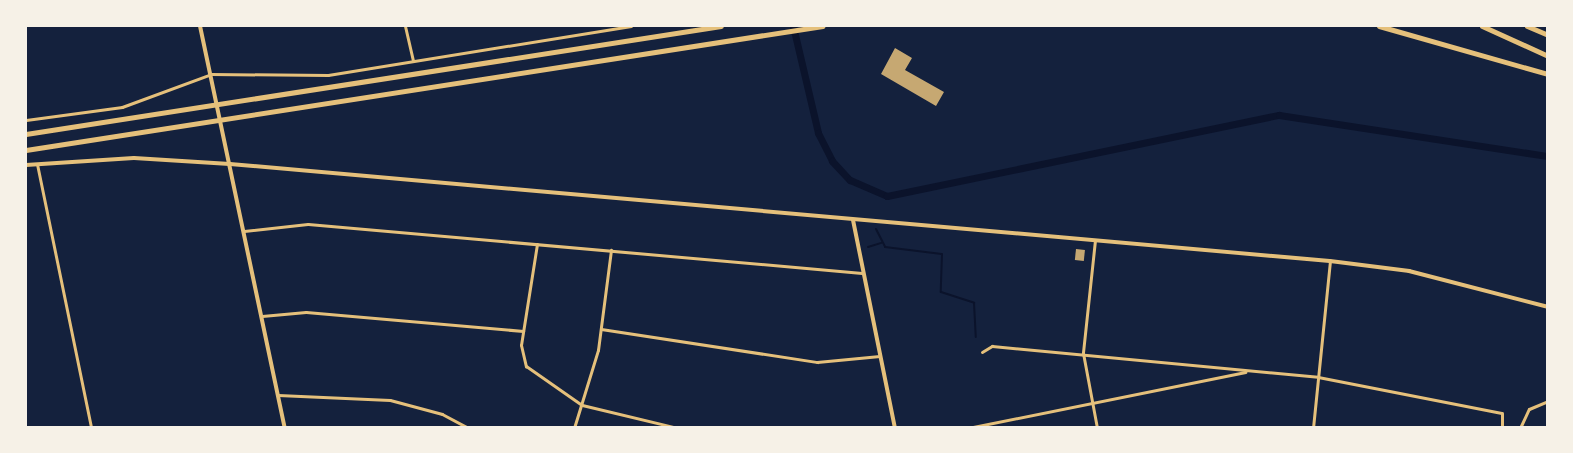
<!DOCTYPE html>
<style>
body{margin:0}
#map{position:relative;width:1573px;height:453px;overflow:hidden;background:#14213d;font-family:"Golos Text",sans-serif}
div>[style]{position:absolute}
.stream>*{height:2px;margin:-1px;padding:0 1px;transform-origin:1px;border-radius:1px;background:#0b132b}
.canal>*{height:7px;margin:-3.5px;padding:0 3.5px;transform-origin:3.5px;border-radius:3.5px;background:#0b132b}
.building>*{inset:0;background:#c6a872;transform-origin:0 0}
.minor>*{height:3px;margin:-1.5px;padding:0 1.5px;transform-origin:1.5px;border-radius:1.5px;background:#e5c07b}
.tertiary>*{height:4px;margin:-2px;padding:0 2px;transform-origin:2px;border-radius:2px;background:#e5c07b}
.trunk>*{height:4.5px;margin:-2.25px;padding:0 2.25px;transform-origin:2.25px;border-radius:2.25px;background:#e5c07b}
.motorway>*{height:5px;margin:-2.5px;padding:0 2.5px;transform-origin:2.5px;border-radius:2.5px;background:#e5c07b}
span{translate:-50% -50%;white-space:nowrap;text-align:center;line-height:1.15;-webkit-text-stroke:6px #f6f1e7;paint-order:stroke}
.frame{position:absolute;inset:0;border:27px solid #f6f1e7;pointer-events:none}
</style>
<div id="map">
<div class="stream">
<div style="left:876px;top:229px;width:20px;rotate:63deg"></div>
<div style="left:885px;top:247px;width:57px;rotate:7deg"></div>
<div style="left:942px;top:254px;width:38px;rotate:92deg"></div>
<div style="left:941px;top:292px;width:35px;rotate:18deg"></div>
<div style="left:974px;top:303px;width:34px;rotate:87deg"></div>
<div style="left:868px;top:247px;width:14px;rotate:-17deg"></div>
</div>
<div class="canal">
<div style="left:793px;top:26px;width:110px;rotate:76.8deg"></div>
<div style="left:818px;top:133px;width:31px;rotate:63deg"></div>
<div style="left:832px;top:161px;width:26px;rotate:47deg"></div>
<div style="left:850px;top:180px;width:40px;rotate:23.4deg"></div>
<div style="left:887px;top:196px;width:400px;rotate:-11.7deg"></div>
<div style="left:1279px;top:115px;width:272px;rotate:8.7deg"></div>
</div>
<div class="building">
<div style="clip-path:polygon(895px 48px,912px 58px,905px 70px,944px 92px,936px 106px,881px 74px)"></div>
<div style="left:1076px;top:249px;width:9px;height:11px;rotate:6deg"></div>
</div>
<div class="minor">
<div style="left:405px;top:26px;width:36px;rotate:77deg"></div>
<div style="left:26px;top:120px;width:97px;rotate:-7.7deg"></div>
<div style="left:122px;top:107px;width:95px;rotate:-20.3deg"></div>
<div style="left:211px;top:74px;width:117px;rotate:0.5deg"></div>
<div style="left:328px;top:75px;width:307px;rotate:-9.2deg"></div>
<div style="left:37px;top:164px;width:269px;rotate:78.4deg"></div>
<div style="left:244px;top:231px;width:64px;rotate:-6.2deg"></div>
<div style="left:308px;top:224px;width:556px;rotate:5.05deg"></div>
<div style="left:1095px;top:240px;width:114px;rotate:96.1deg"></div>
<div style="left:1083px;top:353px;width:76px;rotate:79.4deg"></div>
<div style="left:537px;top:244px;width:102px;rotate:99deg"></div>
<div style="left:521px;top:345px;width:22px;rotate:77deg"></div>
<div style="left:526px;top:366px;width:68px;rotate:34.9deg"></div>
<div style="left:582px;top:405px;width:99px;rotate:13.5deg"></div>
<div style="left:262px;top:316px;width:44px;rotate:-5.2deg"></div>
<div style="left:306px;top:312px;width:218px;rotate:5deg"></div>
<div style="left:601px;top:329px;width:219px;rotate:8.7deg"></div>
<div style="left:817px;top:362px;width:63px;rotate:-5.4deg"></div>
<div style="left:982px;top:352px;width:12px;rotate:-31deg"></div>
<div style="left:992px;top:346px;width:327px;rotate:5.4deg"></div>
<div style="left:1318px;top:377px;width:187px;rotate:11.1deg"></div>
<div style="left:1502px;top:413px;width:15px;rotate:90deg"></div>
<div style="left:278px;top:395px;width:112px;rotate:2.6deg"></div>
<div style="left:390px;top:400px;width:54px;rotate:15.1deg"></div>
<div style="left:442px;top:414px;width:30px;rotate:28deg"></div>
<div style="left:574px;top:428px;width:82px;rotate:-72.9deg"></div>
<div style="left:598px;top:350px;width:101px;rotate:-82.6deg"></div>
<div style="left:968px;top:428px;width:283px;rotate:-11.4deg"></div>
<div style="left:1313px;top:428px;width:168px;rotate:-84.2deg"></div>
<div style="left:1520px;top:428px;width:21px;rotate:-65deg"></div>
<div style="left:1529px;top:409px;width:21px;rotate:-23deg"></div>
</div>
<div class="tertiary">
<div style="left:200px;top:26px;width:411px;rotate:78.1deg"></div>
<div style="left:26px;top:165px;width:108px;rotate:-3.7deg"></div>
<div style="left:134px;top:158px;width:96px;rotate:3.6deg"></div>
<div style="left:230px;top:164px;width:1104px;rotate:5.04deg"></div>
<div style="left:1330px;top:261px;width:80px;rotate:7.2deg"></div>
<div style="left:1409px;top:271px;width:144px;rotate:14.5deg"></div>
<div style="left:853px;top:220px;width:212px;rotate:78.6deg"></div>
</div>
<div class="trunk">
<div style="left:26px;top:134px;width:703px;rotate:-8.83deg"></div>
<div style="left:26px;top:150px;width:806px;rotate:-8.85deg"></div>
</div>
<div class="motorway">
<div style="left:1379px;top:26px;width:176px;rotate:15.9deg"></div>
<div style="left:1482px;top:26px;width:72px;rotate:24.4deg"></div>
<div style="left:1527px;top:26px;width:23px;rotate:23deg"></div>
</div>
<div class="frame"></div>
</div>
